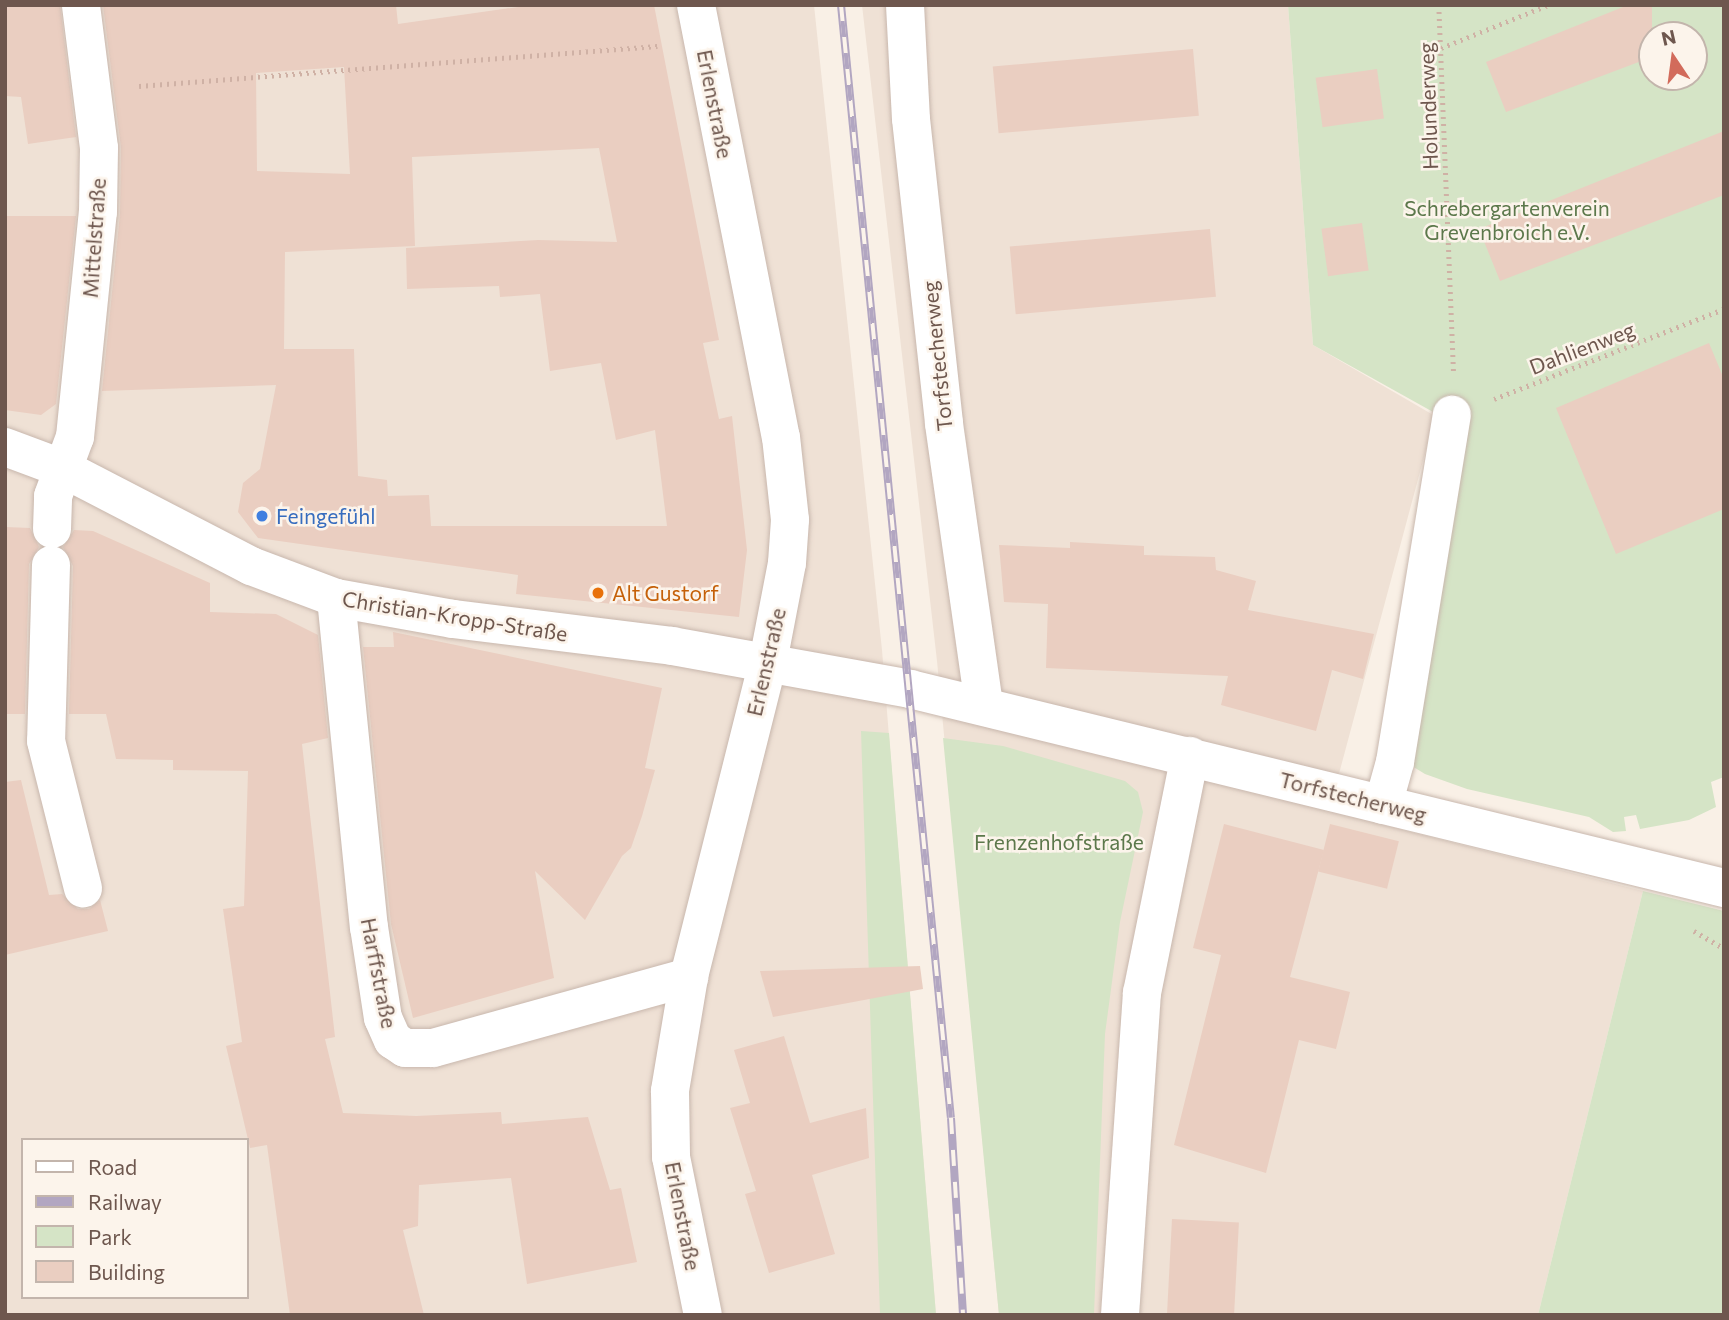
<!DOCTYPE html>
<meta charset="utf-8">
<style>
body{margin:0}
#map{position:relative;width:1729px;height:1320px;overflow:hidden;background:#f9f0e6;font-family:Commissioner,sans-serif}
div>[style]{position:absolute}
.residential>*{inset:0;background:#efe1d5}
.green>*{inset:0;background:#d5e4c6}
.building>*{inset:0;background:#eacec1;transform-origin:0 0}
.path>*{height:4.5px;margin-top:-2.25px;transform-origin:0;background:repeating-linear-gradient(90deg,#cfb1a5 0 2px,transparent 0 7px)}
.roads{filter:drop-shadow(0 0 2px #c8b7ad) drop-shadow(0 0 2px #c8b7ad)}
.minor>*{height:38px;margin:-19px;padding:0 19px;transform-origin:19px;border-radius:19px;background:#fff}
.rail>*{height:8px;margin-top:-4px;transform-origin:0;background:repeating-linear-gradient(90deg,#fcf4eb 0 16px,#b2a6c1 0 32px);box-sizing:border-box;border-block:2px solid #b2a6c1}
.dots>*{width:19px;height:19px;translate:-50% -50%;box-sizing:border-box;border:4px solid #fcf4eb;border-radius:50%}
span{translate:-50% -50%;white-space:nowrap;text-align:center;line-height:1.15;-webkit-text-stroke:5px #fcf4eb;paint-order:stroke}
.street-label{font-size:21px;color:#6e574e}
.park-label{font-size:21px;color:#5c784b}
.shop-label{font-size:21px;color:#366cbe}
.left{translate:0 -50%;text-align:left}
.food-label{font-size:21px;color:#c56008}
.frame{position:absolute;inset:0;border:7px solid #6e574e;pointer-events:none}
.legend{position:absolute;left:21px;top:1138px;width:228px;height:161px;box-sizing:border-box;background:#fcf4eb;border:2px solid #c3b5ac;margin:0;padding:9px 12px;list-style:none;font-size:21px;color:#6e574e}
.legend li{display:flex;align-items:center;gap:14px;height:35px}
.legend b{width:35px;border:2px solid #c3b5ac}
.north{position:absolute;left:1638px;top:21px;width:70px;height:70px;box-sizing:border-box;background:#fcf4eb;border:2px solid #c3b5ac;border-radius:50%;rotate:347deg;font-size:19px;font-weight:700;line-height:28px;text-align:center;color:#6e574e}
.north::after{content:'';display:block;margin:auto;width:24px;height:32px;background:#d26b5b;clip-path:polygon(50% 0,100% 100%,50% 72%,0 100%)}
</style>
<div id="map">
<div class="residential">
<div style="clip-path:polygon(evenodd,5px 5px,814px 5px,882px 650px,936px 1315px,5px 1315px,5px 5px,23px 1140px,247px 1140px,247px 1297px,23px 1297px,23px 1140px)"></div>
<div style="clip-path:polygon(862px 5px,1288px 5px,1313px 345px,1435px 416px,1329px 811px,1643px 891px,1538px 1315px,999px 1315px,937px 661px)"></div>
</div>
<div class="green">
<div style="clip-path:polygon(evenodd,1288px 5px,1724px 5px,1724px 777px,1711px 782px,1716px 807px,1689px 820px,1640px 829px,1636px 815px,1624px 817px,1626px 831px,1613px 832px,1589px 817px,1467px 789px,1425px 774px,1407px 763px,1460px 427px,1313px 345px,1288px 5px,1652px 35px,1694px 35px,1694px 77px,1652px 77px,1652px 35px)"></div>
<div style="clip-path:polygon(861px 731px,889px 733px,936px 1315px,880px 1315px)"></div>
<div style="clip-path:polygon(943px 738px,1003px 746px,1125px 781px,1138px 792px,1143px 812px,1120px 922px,1105px 1034px,1094px 1315px,999px 1315px)"></div>
<div style="clip-path:polygon(1643px 891px,1724px 911px,1724px 1315px,1538px 1315px)"></div>
</div>
<div class="building">
<div style="clip-path:polygon(5px 5px,60px 5px,76px 137px,28px 144px,21px 97px,5px 96px)"></div>
<div style="clip-path:polygon(evenodd,103px 5px,396px 5px,398px 24px,532px 5px,654px 5px,719px 340px,703px 343px,719px 419px,732px 416px,747px 550px,739px 617px,516px 594px,518px 575px,258px 538px,238px 512px,243px 483px,260px 469px,276px 385px,102px 391px,120px 214px,121px 148px,103px 5px,344px 67px,350px 174px,257px 171px,256px 73px,344px 67px,103px 5px,599px 148px,617px 242px,538px 240px,406px 248px,407px 289px,499px 286px,500px 297px,540px 294px,550px 371px,601px 363px,616px 440px,655px 430px,667px 526px,431px 526px,429px 495px,388px 496px,387px 480px,358px 476px,354px 349px,284px 349px,285px 252px,415px 246px,412px 157px,599px 148px)"></div>
<div style="clip-path:polygon(1628px 5px,1652px 5px,1652px 57px,1506px 112px,1486px 62px)"></div>
<div style="left:1193px;top:49px;width:67px;height:201px;rotate:85deg"></div>
<div style="left:1377px;top:69px;width:50px;height:62px;rotate:82deg"></div>
<div style="clip-path:polygon(1724px 131px,1724px 195px,1500px 281px,1479px 229px)"></div>
<div style="clip-path:polygon(5px 216px,76px 216px,56px 404px,41px 415px,5px 410px)"></div>
<div style="left:1362px;top:223px;width:48px;height:41px;rotate:82deg"></div>
<div style="left:1210px;top:229px;width:68px;height:201px;rotate:85deg"></div>
<div style="clip-path:polygon(1709px 343px,1724px 379px,1724px 509px,1616px 554px,1556px 408px)"></div>
<div style="clip-path:polygon(5px 527px,30px 528px,39px 547px,29px 564px,25px 714px,5px 714px)"></div>
<div style="clip-path:polygon(74px 530px,93px 531px,210px 583px,210px 612px,276px 614px,318px 635px,328px 738px,302px 744px,335px 1037px,325px 1039px,343px 1113px,416px 1116px,501px 1112px,502px 1124px,588px 1117px,610px 1190px,621px 1188px,637px 1262px,527px 1284px,511px 1178px,419px 1185px,418px 1226px,403px 1230px,424px 1315px,290px 1315px,267px 1145px,250px 1148px,226px 1046px,242px 1042px,223px 909px,244px 906px,248px 771px,173px 770px,173px 760px,116px 759px,106px 714px,69px 714px,73px 566px,63px 547px)"></div>
<div style="clip-path:polygon(1070px 542px,1144px 546px,1144px 555px,1215px 557px,1216px 570px,1256px 581px,1248px 610px,1374px 634px,1363px 679px,1332px 670px,1316px 731px,1221px 705px,1228px 676px,1046px 668px,1048px 604px,1004px 602px,999px 545px,1070px 548px)"></div>
<div style="clip-path:polygon(393px 632px,662px 688px,645px 768px,655px 770px,642px 816px,631px 848px,622px 856px,585px 920px,535px 871px,554px 978px,413px 1018px,391px 924px,363px 647px,394px 647px)"></div>
<div style="clip-path:polygon(21px 780px,49px 895px,62px 894px,78px 909px,89px 909px,100px 900px,108px 931px,5px 955px,5px 782px)"></div>
<div style="clip-path:polygon(1224px 824px,1324px 850px,1290px 977px,1350px 992px,1336px 1049px,1299px 1040px,1266px 1173px,1174px 1145px,1221px 955px,1193px 948px)"></div>
<div style="left:1330px;top:824px;width:71px;height:49px;rotate:14deg"></div>
<div style="clip-path:polygon(920px 966px,923px 989px,773px 1017px,760px 971px)"></div>
<div style="clip-path:polygon(784px 1036px,810px 1123px,866px 1108px,869px 1158px,812px 1175px,835px 1254px,769px 1273px,745px 1194px,756px 1191px,730px 1108px,750px 1103px,734px 1050px)"></div>
<div style="left:1172px;top:1219px;width:67px;height:96px;rotate:3deg"></div>
</div>
<div class="path">
<div style="left:1439px;top:5px;width:367px;rotate:87.7deg"></div>
<div style="left:1441px;top:48px;width:115px;rotate:-21.9deg"></div>
<div style="left:139px;top:86px;width:520px;rotate:-4.42deg"></div>
<div style="left:1494px;top:399px;width:247px;rotate:-21.4deg"></div>
<div style="left:1694px;top:931px;width:34px;rotate:30deg"></div>
</div>
<div class="roads">
<div class="minor">
<div style="left:696px;top:5px;width:440px;rotate:78.9deg"></div>
<div style="left:781px;top:437px;width:83px;rotate:83.8deg"></div>
<div style="left:790px;top:520px;width:43px;rotate:94deg"></div>
<div style="left:787px;top:563px;width:101px;rotate:100.9deg"></div>
<div style="left:768px;top:662px;width:325px;rotate:104.1deg"></div>
<div style="left:689px;top:977px;width:116px;rotate:99.5deg"></div>
<div style="left:670px;top:1091px;width:66px;rotate:89.1deg"></div>
<div style="left:671px;top:1157px;width:161px;rotate:78.6deg"></div>
<div style="left:905px;top:5px;width:114px;rotate:87deg"></div>
<div style="left:911px;top:119px;width:307px;rotate:83.8deg"></div>
<div style="left:944px;top:424px;width:284px;rotate:81.9deg"></div>
<div style="left:5px;top:447px;width:63px;rotate:20.4deg"></div>
<div style="left:64px;top:469px;width:211px;rotate:27.4deg"></div>
<div style="left:251px;top:566px;width:91px;rotate:20.6deg"></div>
<div style="left:336px;top:598px;width:119px;rotate:10.2deg"></div>
<div style="left:453px;top:619px;width:221px;rotate:7deg"></div>
<div style="left:672px;top:646px;width:242px;rotate:10.2deg"></div>
<div style="left:910px;top:689px;width:838px;rotate:13.74deg"></div>
<div style="left:52px;top:529px;width:33px;rotate:-88deg"></div>
<div style="left:53px;top:496px;width:63px;rotate:-69.6deg"></div>
<div style="left:75px;top:437px;width:226px;rotate:-84.2deg"></div>
<div style="left:98px;top:212px;width:64px;rotate:-89.1deg"></div>
<div style="left:99px;top:148px;width:144px;rotate:-97.2deg"></div>
<div style="left:51px;top:565px;width:176px;rotate:91.6deg"></div>
<div style="left:46px;top:741px;width:152px;rotate:75.9deg"></div>
<div style="left:336px;top:598px;width:331px;rotate:84.3deg"></div>
<div style="left:369px;top:927px;width:92px;rotate:81.3deg"></div>
<div style="left:383px;top:1018px;width:24px;rotate:66deg"></div>
<div style="left:393px;top:1040px;width:14px;rotate:34deg"></div>
<div style="left:405px;top:1048px;width:28px"></div>
<div style="left:433px;top:1048px;width:266px;rotate:-15.5deg"></div>
<div style="left:1383px;top:805px;width:45px;rotate:-74.4deg"></div>
<div style="left:1395px;top:762px;width:352px;rotate:-80.7deg"></div>
<div style="left:1120px;top:1315px;width:323px;rotate:-86.1deg"></div>
<div style="left:1142px;top:993px;width:242px;rotate:-78.6deg"></div>
</div>
</div>
<div class="rail">
<div style="left:841px;top:5px;width:1118px;rotate:84.36deg"></div>
<div style="left:951px;top:1118px;width:197px;rotate:86.5deg"></div>
</div>
<div class="dots">
<div style="left:262px;top:516px;background:#3f7fe0"></div>
<div style="left:598px;top:593px;background:#e8710a"></div>
</div>
<div class="street-label">
<span style="left:715px;top:104px;rotate:79deg">Erlenstraße</span>
<span style="left:1428px;top:106px;rotate:-92deg">Holunderweg</span>
<span style="left:94px;top:238px;rotate:-86deg">Mittelstraße</span>
<span style="left:1582px;top:348px;rotate:-21deg">Dahlienweg</span>
<span style="left:937px;top:356px;rotate:-96deg">Torfstecherweg</span>
<span style="left:455px;top:616px;rotate:9deg">Christian-Kropp-Straße</span>
<span style="left:766px;top:662px;rotate:-77deg">Erlenstraße</span>
<span style="left:1353px;top:797px;rotate:14deg">Torfstecherweg</span>
<span style="left:379px;top:973px;rotate:79deg">Harffstraße</span>
<span style="left:683px;top:1216px;rotate:79deg">Erlenstraße</span>
</div>
<div class="park-label">
<span style="left:1507px;top:220px">Schrebergartenverein<br>Grevenbroich e.V.</span>
<span style="left:1059px;top:842px">Frenzenhofstraße</span>
</div>
<div class="shop-label">
<span class="left" style="left:276px;top:516px">Feingefühl</span>
</div>
<div class="food-label">
<span class="left" style="left:612px;top:593px">Alt Gustorf</span>
</div>
<div class="frame"></div>
<ul class="legend">
<li><b style="height:9px;background:#fff"></b>Road</li>
<li><b style="height:9px;background:#b2a6c1"></b>Railway</li>
<li><b style="height:19px;background:#d5e4c6"></b>Park</li>
<li><b style="height:19px;background:#eacec1"></b>Building</li>
</ul>
<div class="north">N</div>
</div>
